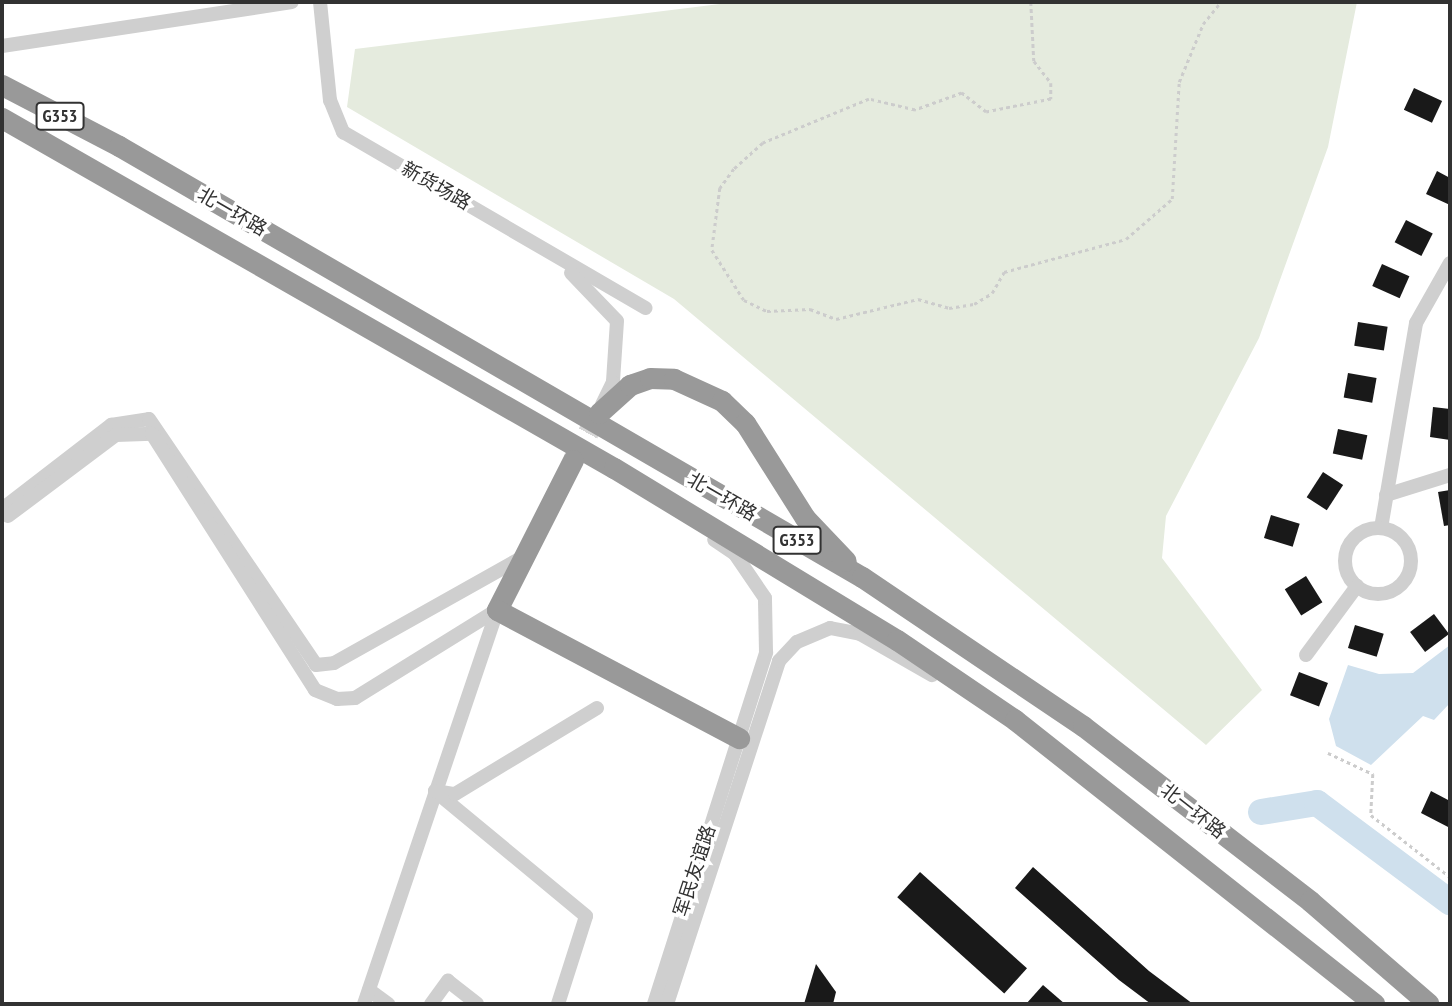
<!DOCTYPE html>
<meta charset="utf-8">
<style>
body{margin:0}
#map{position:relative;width:1452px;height:1006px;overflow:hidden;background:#fff;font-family:"PT Sans Narrow","Noto Sans SC",sans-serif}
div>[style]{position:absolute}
.green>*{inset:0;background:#e5ebde}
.water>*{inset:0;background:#cfe0ed}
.river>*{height:26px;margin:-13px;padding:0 13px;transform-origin:13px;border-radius:13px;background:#cfe0ed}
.building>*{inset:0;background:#191919;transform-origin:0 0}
.highway-tunnel>*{height:21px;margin-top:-10.5px;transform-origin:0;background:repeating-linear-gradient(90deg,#d6d6d6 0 21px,transparent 0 31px)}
.path>*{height:2.5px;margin-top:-1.25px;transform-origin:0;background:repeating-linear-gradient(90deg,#ccc 0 3.5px,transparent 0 7px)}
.minor>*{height:14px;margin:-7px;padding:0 7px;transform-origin:7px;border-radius:7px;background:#cfcfcf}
.minor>.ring{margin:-7px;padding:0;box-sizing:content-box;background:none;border:14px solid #cfcfcf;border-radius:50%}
.highway>*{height:21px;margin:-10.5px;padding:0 10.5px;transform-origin:10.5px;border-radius:10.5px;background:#999}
span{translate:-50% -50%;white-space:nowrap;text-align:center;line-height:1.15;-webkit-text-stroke:7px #fff;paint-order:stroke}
.shield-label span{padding:2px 5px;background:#fff;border:2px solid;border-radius:5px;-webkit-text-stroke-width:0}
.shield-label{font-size:18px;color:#323232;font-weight:700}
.street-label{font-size:19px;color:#323232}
.frame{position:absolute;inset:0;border:4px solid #323232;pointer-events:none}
</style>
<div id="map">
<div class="green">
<div style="clip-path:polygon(736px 2px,1357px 2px,1328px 147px,1259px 338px,1166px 516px,1162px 558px,1262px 690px,1206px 745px,674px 299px,347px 107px,355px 49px)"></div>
</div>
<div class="water">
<div style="clip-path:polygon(1450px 645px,1450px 703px,1434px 720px,1423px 716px,1371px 765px,1336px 746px,1329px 719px,1348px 665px,1379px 674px,1413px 673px)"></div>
</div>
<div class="river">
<div style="left:1261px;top:812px;width:57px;rotate:-9.1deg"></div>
<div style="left:1317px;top:803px;width:166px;rotate:36.7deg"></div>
</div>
<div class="building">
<div style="left:1414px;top:88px;width:31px;height:24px;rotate:25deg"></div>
<div style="clip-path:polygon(1437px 171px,1450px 178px,1450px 205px,1426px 194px)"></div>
<div style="left:1406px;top:220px;width:30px;height:25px;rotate:27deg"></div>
<div style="left:1382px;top:264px;width:30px;height:24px;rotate:24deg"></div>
<div style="left:1358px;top:322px;width:30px;height:24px;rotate:9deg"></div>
<div style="left:1348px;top:373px;width:29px;height:25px;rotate:10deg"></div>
<div style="clip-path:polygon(1433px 407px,1450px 409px,1450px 440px,1430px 437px)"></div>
<div style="left:1338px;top:429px;width:30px;height:25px;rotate:12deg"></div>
<div style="left:1323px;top:472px;width:24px;height:30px;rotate:33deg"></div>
<div style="clip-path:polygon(1450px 490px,1450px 525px,1444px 526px,1438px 492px)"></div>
<div style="left:1271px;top:515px;width:30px;height:24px;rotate:17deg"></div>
<div style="left:1306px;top:576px;width:31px;height:25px;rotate:58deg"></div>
<div style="left:1434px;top:614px;width:25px;height:30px;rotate:53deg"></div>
<div style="left:1355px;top:625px;width:30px;height:24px;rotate:17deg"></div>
<div style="left:1299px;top:672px;width:31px;height:25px;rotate:21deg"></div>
<div style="clip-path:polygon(1431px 791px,1450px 801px,1450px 828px,1421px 813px)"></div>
<div style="clip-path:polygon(1033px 867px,1149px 971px,1193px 1004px,1151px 1004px,1119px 980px,1015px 888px)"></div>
<div style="left:920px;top:872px;width:144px;height:34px;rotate:42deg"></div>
<div style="clip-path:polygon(816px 964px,836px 992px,833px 1004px,804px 1004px)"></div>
<div style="clip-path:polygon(1043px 985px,1065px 1004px,1026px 1004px)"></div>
</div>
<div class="highway-tunnel">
<div style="left:573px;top:460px;width:54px;rotate:-61deg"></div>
</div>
<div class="path">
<div style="left:1031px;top:2px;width:59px;rotate:87.1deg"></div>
<div style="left:1034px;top:61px;width:28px;rotate:52deg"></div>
<div style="left:1051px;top:83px;width:16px;rotate:90deg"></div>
<div style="left:1051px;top:99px;width:66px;rotate:168.7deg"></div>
<div style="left:986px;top:112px;width:31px;rotate:-142deg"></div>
<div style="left:962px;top:93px;width:50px;rotate:160.1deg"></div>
<div style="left:915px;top:110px;width:47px;rotate:-166.6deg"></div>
<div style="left:869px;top:99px;width:115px;rotate:157.5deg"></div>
<div style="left:763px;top:143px;width:39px;rotate:138deg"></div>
<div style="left:734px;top:169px;width:24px;rotate:126deg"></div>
<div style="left:720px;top:188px;width:63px;rotate:97.4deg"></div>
<div style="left:712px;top:250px;width:59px;rotate:57.4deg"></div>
<div style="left:744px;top:300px;width:25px;rotate:26deg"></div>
<div style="left:767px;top:311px;width:43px;rotate:-2.7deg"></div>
<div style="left:810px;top:309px;width:28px;rotate:21deg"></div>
<div style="left:836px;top:319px;width:84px;rotate:-13.7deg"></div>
<div style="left:918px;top:299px;width:32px;rotate:16deg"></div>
<div style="left:949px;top:308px;width:25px;rotate:-9deg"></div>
<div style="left:974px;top:304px;width:21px;rotate:-31deg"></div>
<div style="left:992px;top:293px;width:24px;rotate:-60deg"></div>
<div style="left:1004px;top:272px;width:126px;rotate:-15.1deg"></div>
<div style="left:1126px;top:239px;width:61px;rotate:-41deg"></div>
<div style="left:1172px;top:199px;width:117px;rotate:-86.6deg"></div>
<div style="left:1179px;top:82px;width:63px;rotate:-67.5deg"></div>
<div style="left:1203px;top:24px;width:28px;rotate:-51deg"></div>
<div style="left:1328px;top:753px;width:50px;rotate:25deg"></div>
<div style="left:1373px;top:774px;width:41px;rotate:92.8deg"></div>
<div style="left:1371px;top:815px;width:100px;rotate:38.1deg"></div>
</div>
<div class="minor">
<div style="left:320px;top:2px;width:99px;rotate:84.2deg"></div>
<div style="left:330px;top:100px;width:35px;rotate:68deg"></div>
<div style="left:343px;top:132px;width:350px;rotate:30.2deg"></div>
<div style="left:2px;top:46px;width:293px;rotate:-8.6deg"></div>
<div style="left:571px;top:273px;width:66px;rotate:46.2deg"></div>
<div style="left:617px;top:321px;width:61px;rotate:93.8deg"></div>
<div style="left:613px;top:382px;width:25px;rotate:116deg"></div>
<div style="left:1386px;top:495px;width:67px;rotate:-17.4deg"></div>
<div style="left:2px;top:509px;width:138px;rotate:-37.6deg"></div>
<div style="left:111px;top:425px;width:38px;rotate:-9deg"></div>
<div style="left:149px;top:419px;width:297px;rotate:55.8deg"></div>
<div style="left:316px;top:665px;width:18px;rotate:-6deg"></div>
<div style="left:334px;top:663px;width:217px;rotate:-29.3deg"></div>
<div style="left:8px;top:516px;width:135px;rotate:-36.9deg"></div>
<div style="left:116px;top:435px;width:36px;rotate:-2deg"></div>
<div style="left:152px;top:434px;width:303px;rotate:57.5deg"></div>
<div style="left:315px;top:690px;width:24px;rotate:22deg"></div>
<div style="left:337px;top:699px;width:18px;rotate:-3deg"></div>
<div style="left:355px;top:698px;width:167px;rotate:-31.8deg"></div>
<div style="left:1381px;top:528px;width:208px;rotate:-80.3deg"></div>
<div style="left:1416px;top:323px;width:69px;rotate:-60.5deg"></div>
<div class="ring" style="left:1345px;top:528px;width:52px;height:52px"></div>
<div style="left:1306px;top:655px;width:86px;rotate:-53.5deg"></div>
<div style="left:369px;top:990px;width:24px;rotate:36deg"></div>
<div style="left:364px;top:1004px;width:416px;rotate:-71.3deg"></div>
<div style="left:431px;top:1004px;width:29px;rotate:-54deg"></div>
<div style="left:448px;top:981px;width:37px;rotate:38deg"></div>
<div style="left:558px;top:1004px;width:92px;rotate:-72.3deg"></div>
<div style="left:586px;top:916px;width:196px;rotate:-140.4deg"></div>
<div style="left:435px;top:791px;width:20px;rotate:9deg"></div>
<div style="left:455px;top:794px;width:166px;rotate:-31.2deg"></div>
<div style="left:654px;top:1004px;width:369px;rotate:-72.3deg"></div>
<div style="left:766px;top:652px;width:54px;rotate:-91.1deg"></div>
<div style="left:765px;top:598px;width:53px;rotate:-124.3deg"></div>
<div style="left:735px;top:554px;width:25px;rotate:-146deg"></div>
<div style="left:667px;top:1004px;width:361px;rotate:-71.9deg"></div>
<div style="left:779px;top:661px;width:26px;rotate:-47deg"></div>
<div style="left:797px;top:642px;width:36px;rotate:-23deg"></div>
<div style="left:830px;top:628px;width:31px;rotate:11deg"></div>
<div style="left:860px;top:634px;width:83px;rotate:29.7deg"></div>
</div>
<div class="highway">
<div style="left:2px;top:85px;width:132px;rotate:27.5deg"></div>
<div style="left:119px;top:146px;width:859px;rotate:30.12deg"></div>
<div style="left:862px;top:577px;width:267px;rotate:34deg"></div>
<div style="left:1083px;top:726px;width:287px;rotate:37.6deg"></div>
<div style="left:1310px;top:901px;width:157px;rotate:40.9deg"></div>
<div style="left:2px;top:118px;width:705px;rotate:29.77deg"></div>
<div style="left:614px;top:468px;width:331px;rotate:31.3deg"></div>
<div style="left:897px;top:640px;width:143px;rotate:34.1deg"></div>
<div style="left:1015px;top:720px;width:458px;rotate:38.3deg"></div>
<div style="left:599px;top:413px;width:42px;rotate:-42.1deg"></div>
<div style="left:630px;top:385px;width:21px;rotate:-19deg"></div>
<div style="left:650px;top:378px;width:24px;rotate:2deg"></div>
<div style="left:674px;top:379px;width:53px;rotate:24.6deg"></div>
<div style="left:722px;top:401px;width:32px;rotate:44deg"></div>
<div style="left:745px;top:423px;width:112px;rotate:57.7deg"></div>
<div style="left:805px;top:518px;width:59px;rotate:46.4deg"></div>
<div style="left:573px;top:460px;width:168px;rotate:116.9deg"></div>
<div style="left:497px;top:610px;width:274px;rotate:27.9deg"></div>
</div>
<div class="shield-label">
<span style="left:60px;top:116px">G353</span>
<span style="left:797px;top:540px">G353</span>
</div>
<div class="street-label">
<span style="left:436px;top:186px;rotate:30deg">新货场路</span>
<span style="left:232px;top:212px;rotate:30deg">北一环路</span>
<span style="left:722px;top:497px;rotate:30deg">北一环路</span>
<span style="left:1193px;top:811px;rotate:38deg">北一环路</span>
<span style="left:695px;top:871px;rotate:-72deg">军民友谊路</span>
</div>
<div class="frame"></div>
</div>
